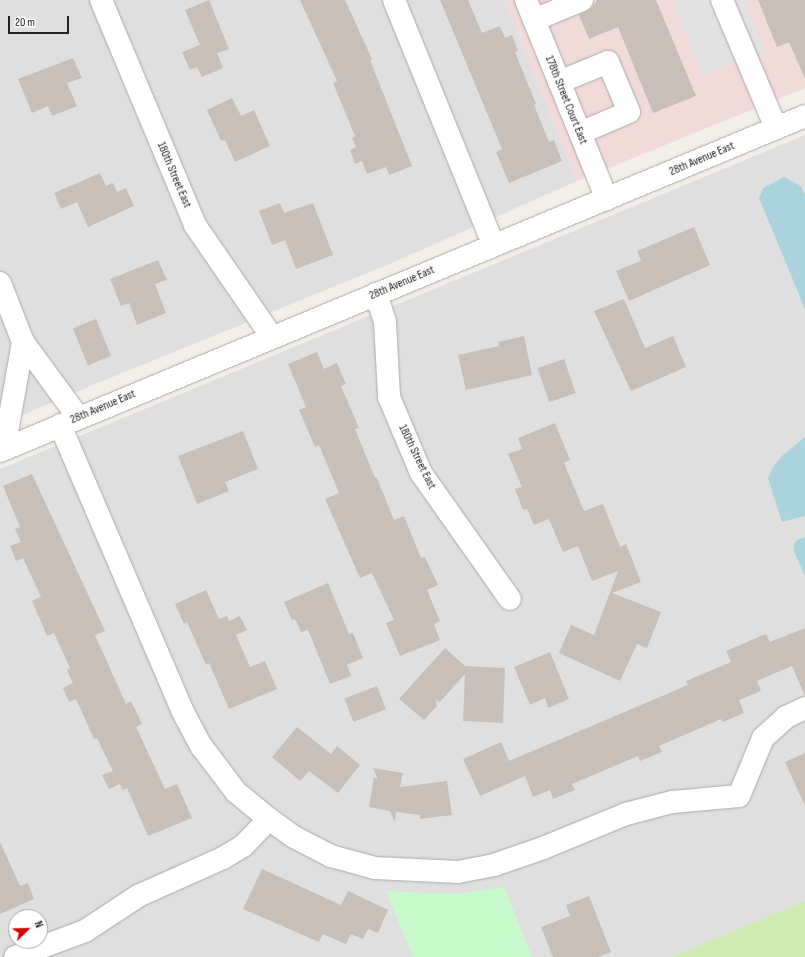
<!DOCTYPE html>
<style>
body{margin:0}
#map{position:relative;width:805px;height:957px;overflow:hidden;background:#f2efe9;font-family:"Sofia Sans Condensed",sans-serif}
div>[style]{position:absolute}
.residential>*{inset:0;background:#e0dfdf}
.commercial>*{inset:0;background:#f2dad9}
.grass>*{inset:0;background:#cdebb0}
.park>*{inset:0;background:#c8facc}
.parking>*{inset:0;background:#e2e2e2}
.water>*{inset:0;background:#aad3df}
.building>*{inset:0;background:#c7bfb8;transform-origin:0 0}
.roads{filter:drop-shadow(0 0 1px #a9a9a9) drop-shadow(0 0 1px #a9a9a9)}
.minor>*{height:22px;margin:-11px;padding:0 11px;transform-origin:11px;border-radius:11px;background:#fff}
span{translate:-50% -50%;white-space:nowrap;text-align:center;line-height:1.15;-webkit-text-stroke:4px #fff;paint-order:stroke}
.street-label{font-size:12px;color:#222}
.north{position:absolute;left:8px;top:909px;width:40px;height:40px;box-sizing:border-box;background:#fff;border:1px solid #a7a7a7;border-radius:50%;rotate:67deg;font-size:11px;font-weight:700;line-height:16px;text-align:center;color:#222}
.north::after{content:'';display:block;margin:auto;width:14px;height:18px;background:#d40000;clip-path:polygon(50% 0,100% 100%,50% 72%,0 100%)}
.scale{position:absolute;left:8px;top:16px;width:61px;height:18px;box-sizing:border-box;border:2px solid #222;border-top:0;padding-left:5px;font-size:12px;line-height:14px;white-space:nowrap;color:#222;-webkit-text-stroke:3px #fff;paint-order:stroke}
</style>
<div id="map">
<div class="residential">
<div style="clip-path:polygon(0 0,504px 0,577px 181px,392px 263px,93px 385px,0 425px)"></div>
<div style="clip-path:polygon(evenodd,805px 135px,805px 901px,672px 957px,0 957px,0 469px,805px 135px,16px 917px,40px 917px,40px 941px,16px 941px,16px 917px)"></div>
</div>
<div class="commercial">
<div style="clip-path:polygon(504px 0,805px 0,805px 88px,577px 181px)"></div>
</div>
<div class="grass">
<div style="clip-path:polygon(805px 901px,805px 957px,672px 957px)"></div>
</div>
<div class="park">
<div style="clip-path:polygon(504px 887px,532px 957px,413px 957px,386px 891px,456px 894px)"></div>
</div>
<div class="parking">
<div style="clip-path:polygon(672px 0,744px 0,765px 50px,703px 76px)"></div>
</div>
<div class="water">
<div style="clip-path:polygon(784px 177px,801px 186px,805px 195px,805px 309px,759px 198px,763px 188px)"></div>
<div style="clip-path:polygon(805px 437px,805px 516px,782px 522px,768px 478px,773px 467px,782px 456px)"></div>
<div style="clip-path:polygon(805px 537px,805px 576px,794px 552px,794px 545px,797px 540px)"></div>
</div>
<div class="building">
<div style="clip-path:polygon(209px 0,229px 49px,217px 53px,223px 68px,202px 77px,197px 67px,190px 70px,182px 52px,200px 45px,185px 10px)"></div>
<div style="clip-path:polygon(300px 0,345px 0,372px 59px,370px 60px,412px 166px,389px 175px,386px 167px,367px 174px,362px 161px,355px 164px,350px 150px,356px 147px,352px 138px,355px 136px,333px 83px,337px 81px)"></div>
<div style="clip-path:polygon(440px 0,468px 0,482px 33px,500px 26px,505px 38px,512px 35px,518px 51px,515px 52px,536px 104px,534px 105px,549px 142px,554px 140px,562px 161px,509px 183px,496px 152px,502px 149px)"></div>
<div style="clip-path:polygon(597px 0,656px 0,696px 96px,653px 113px,618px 27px,589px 39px,579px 15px,592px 8px)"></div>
<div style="clip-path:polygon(758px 0,805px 0,805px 79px,789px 42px,777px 47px)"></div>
<div style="clip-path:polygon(73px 58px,82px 78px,67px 83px,77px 106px,52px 116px,48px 106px,32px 113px,18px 79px)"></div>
<div style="clip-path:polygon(232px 98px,241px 116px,254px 110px,270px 146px,235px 162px,225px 140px,221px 141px,207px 110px)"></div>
<div style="clip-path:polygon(100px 173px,106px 186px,113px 183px,117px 192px,126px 188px,134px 206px,88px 227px,77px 202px,61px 209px,54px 193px)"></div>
<div style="clip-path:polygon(280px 203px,284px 213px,313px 203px,333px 255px,296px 269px,285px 240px,272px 245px,259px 211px)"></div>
<div style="clip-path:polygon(694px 227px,710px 265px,629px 301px,616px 271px,641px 261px,637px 251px)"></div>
<div style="clip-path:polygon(158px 260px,167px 280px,155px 284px,166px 313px,137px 325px,129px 303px,121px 306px,110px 279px)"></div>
<div style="clip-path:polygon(624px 299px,645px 348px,673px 336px,686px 367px,631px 391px,594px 311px)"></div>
<div style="left:96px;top:319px;width:40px;height:25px;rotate:68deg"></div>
<div style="clip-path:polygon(524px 336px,532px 375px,466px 390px,458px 355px,499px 346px,498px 342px)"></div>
<div style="clip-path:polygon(317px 352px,324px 369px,337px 363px,346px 384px,341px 386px,359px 428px,355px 429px,375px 478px,377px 478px,394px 520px,404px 516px,421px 558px,425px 557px,438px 585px,427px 590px,440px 621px,434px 624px,440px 640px,400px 656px,386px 623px,394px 620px,372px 573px,360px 578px,325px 499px,339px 493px,319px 445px,315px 447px,299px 410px,306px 407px,288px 364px)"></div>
<div style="left:564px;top:359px;width:36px;height:28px;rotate:71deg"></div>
<div style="clip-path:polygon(555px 423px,570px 460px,564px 463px,584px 511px,603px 504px,620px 547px,626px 544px,641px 582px,612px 593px,661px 612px,647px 648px,637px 644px,620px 681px,559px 653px,571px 625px,594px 635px,618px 571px,592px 581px,578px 546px,563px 552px,549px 519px,534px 525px,527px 509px,523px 510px,515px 489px,522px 487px,508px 454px,522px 449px,518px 438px)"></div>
<div style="clip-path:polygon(243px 431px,258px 469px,225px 482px,229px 491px,197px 504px,178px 456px)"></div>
<div style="clip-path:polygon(32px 474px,105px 631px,95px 635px,126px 704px,131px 701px,142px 724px,136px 727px,165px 789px,177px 784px,192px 818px,148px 836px,127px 788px,123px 790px,120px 784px,109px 789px,102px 775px,113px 771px,97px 738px,94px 739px,76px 699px,69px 702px,63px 688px,73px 683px,67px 670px,70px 668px,54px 633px,47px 636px,32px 601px,41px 597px,23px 558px,16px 561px,10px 546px,21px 542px,15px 529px,20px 527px,3px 486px)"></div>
<div style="clip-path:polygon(328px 583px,349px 634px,353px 633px,363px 658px,347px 665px,351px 676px,330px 684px,308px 630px,301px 632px,295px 619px,292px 620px,284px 602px)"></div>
<div style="clip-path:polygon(206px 590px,219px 619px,227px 616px,229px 621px,240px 616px,247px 630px,236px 635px,250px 667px,265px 661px,277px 689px,229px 709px,209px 663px,206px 665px,187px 622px,184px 624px,175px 604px)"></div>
<div style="clip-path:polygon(805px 628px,805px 696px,792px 666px,757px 681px,761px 691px,739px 700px,744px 713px,723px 722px,721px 719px,659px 746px,662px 752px,640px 761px,638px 756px,572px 784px,575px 790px,553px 799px,550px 790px,533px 797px,525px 776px,480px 796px,463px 759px,501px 742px,509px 761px,688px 685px,686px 681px,731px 662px,726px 651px,766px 634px,770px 642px)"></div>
<div style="clip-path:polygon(445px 648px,465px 666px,505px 668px,503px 723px,463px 721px,465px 674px,439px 703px,436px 698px,437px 706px,424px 720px,399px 699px)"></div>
<div style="clip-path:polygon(550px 652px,569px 699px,548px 708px,545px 698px,530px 705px,514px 667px)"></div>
<div style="left:377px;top:686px;width:25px;height:35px;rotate:69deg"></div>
<div style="clip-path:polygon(297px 727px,331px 754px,337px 746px,360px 765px,338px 793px,309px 771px,300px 781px,272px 757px)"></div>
<div style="clip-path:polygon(805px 753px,805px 806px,785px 762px)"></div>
<div style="clip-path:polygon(373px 768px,403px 773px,400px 787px,447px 781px,452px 815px,420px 819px,420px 815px,396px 812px,395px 822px,390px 811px,369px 807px,374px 777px,378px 780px)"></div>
<div style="clip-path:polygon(0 842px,20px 886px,28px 883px,34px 899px,0 914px)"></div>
<div style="clip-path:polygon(262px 869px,341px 905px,348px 891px,388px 910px,378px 933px,368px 929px,363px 939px,351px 934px,346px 944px,323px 934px,319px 942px,243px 909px)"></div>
<div style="clip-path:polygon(589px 896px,611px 952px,598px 957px,553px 957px,541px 927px,570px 916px,566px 905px)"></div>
</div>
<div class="roads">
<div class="minor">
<div style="left:101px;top:0;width:244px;rotate:67.3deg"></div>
<div style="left:195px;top:225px;width:136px;rotate:55.5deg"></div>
<div style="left:394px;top:0;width:263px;rotate:67.9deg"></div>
<div style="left:526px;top:0;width:215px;rotate:67.9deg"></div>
<div style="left:722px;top:0;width:139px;rotate:67.1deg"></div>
<div style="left:534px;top:20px;width:52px;rotate:-22.6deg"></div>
<div style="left:559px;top:82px;width:53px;rotate:-22.2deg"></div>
<div style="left:608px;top:62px;width:54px;rotate:67.2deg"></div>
<div style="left:629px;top:112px;width:53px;rotate:156.8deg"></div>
<div style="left:0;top:283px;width:63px;rotate:68.7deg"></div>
<div style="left:23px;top:342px;width:93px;rotate:53.7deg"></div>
<div style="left:376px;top:294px;width:29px;rotate:72deg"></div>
<div style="left:385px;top:322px;width:75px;rotate:86.9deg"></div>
<div style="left:389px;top:397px;width:82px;rotate:67.2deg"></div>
<div style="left:421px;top:473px;width:154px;rotate:54.8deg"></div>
<div style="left:60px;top:425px;width:312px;rotate:66.8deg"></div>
<div style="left:183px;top:712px;width:40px;rotate:62deg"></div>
<div style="left:202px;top:747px;width:56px;rotate:52.9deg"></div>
<div style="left:236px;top:792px;width:43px;rotate:39.3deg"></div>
<div style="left:269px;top:819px;width:31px;rotate:36deg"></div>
<div style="left:294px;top:837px;width:42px;rotate:27.2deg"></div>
<div style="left:331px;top:856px;width:46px;rotate:15.3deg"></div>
<div style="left:375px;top:868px;width:83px;rotate:2.8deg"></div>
<div style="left:458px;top:872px;width:37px;rotate:-11deg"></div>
<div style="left:494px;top:865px;width:52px;rotate:-19.1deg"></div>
<div style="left:543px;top:848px;width:90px;rotate:-22.3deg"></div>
<div style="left:626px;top:814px;width:48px;rotate:-14.6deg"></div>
<div style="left:672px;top:802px;width:67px;rotate:-5.1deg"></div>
<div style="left:739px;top:796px;width:63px;rotate:-67.5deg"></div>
<div style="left:763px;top:738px;width:31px;rotate:-42deg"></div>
<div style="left:786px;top:717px;width:21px;rotate:-25deg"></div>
<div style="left:4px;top:449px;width:109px;rotate:-79.9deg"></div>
<div style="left:0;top:451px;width:872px;rotate:-22.59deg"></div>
<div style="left:15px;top:957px;width:75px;rotate:-20.4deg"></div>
<div style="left:85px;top:931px;width:64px;rotate:-33.4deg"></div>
<div style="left:138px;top:896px;width:93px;rotate:-24.1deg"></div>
<div style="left:223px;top:858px;width:23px;rotate:-31deg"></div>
<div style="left:243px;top:846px;width:37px;rotate:-46deg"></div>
</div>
</div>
<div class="street-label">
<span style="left:566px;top:100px;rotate:68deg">178th Street Court East</span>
<span style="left:702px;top:159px;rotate:-23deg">28th Avenue East</span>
<span style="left:174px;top:175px;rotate:67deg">180th Street East</span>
<span style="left:402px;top:283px;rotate:-23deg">28th Avenue East</span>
<span style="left:103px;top:407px;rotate:-23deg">28th Avenue East</span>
<span style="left:417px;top:457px;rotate:64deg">180th Street East</span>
</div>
<div class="north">N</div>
<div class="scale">20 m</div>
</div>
